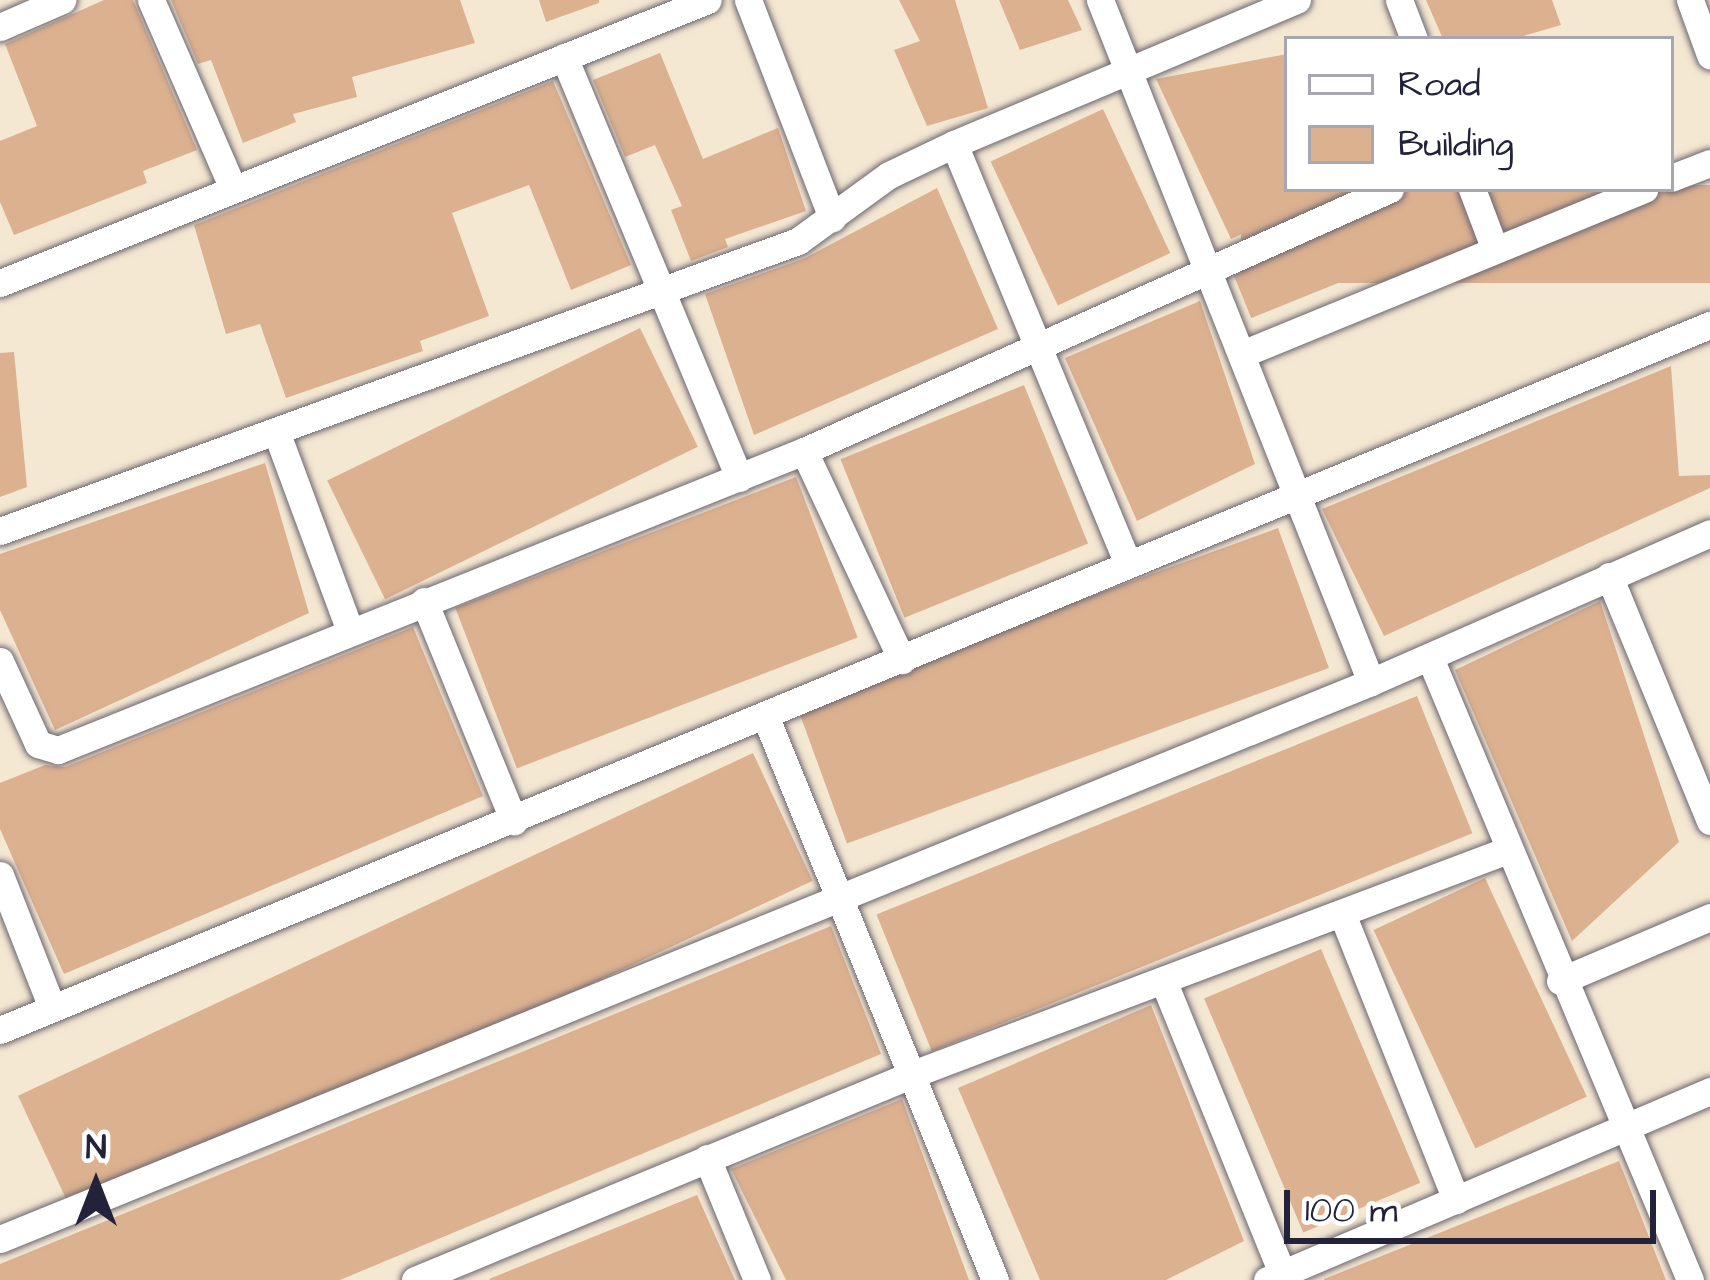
<!DOCTYPE html>
<style>
body{margin:0}
#map{position:relative;width:1710px;height:1280px;overflow:hidden;background:#f5e8d3;font-family:"Architects Daughter",sans-serif}
div>[style]{position:absolute}
.building>*{inset:0;background:#dcb190;transform-origin:0 0}
.roads{filter:drop-shadow(0 0 3px #6c6770) drop-shadow(0 0 3px #6c6770)}
.minor>*{height:27px;margin:-13.5px;padding:0 13.5px;transform-origin:13.5px;border-radius:13.5px;background:#fff}
span{translate:-50% -50%;white-space:nowrap;text-align:center;line-height:1.15;-webkit-text-stroke:9px #fff;paint-order:stroke}
.legend{position:absolute;left:1284px;top:36px;width:390px;height:156px;box-sizing:border-box;background:#fff;border:3px solid #a7a7b1;margin:0;padding:15px 21px;list-style:none;font-size:36px;color:#22223b}
.legend li{display:flex;align-items:center;gap:24px;height:60px}
.legend b{width:60px;border:3px solid #a7a7b1}
.north{position:absolute;left:36px;top:1124px;width:120px;height:120px;-webkit-text-stroke:9px #fff;paint-order:stroke;rotate:0deg;font-size:33px;font-weight:700;line-height:48px;text-align:center;color:#22223b}
.north::after{content:'';display:block;margin:auto;width:42px;height:54px;background:#22223b;clip-path:polygon(50% 0,100% 100%,50% 72%,0 100%)}
.scale{position:absolute;left:1284px;top:1190px;width:372px;height:54px;box-sizing:border-box;border:6px solid #22223b;border-top:0;padding-left:15px;font-size:36px;line-height:42px;white-space:nowrap;color:#22223b;-webkit-text-stroke:9px #fff;paint-order:stroke}
</style>
<div id="map">
<div class="building">
<div style="clip-path:polygon(104px 0,133px 0,197px 150px,143px 171px,147px 183px,14px 235px,0 202px,0 141px,37px 126px,5px 44px)"></div>
<div style="clip-path:polygon(171px 0,460px 0,475px 43px,352px 77px,357px 97px,293px 114px,296px 122px,243px 143px,211px 60px,198px 64px)"></div>
<div style="clip-path:polygon(539px 0,599px 0,599px 3px,546px 22px)"></div>
<div style="clip-path:polygon(899px 0,955px 0,988px 108px,927px 126px,894px 50px,920px 41px)"></div>
<div style="clip-path:polygon(999px 0,1068px 0,1082px 30px,1020px 50px)"></div>
<div style="clip-path:polygon(1426px 0,1552px 0,1561px 25px,1513px 39px,1443px 39px)"></div>
<div style="clip-path:polygon(660px 53px,703px 159px,778px 128px,806px 211px,725px 239px,728px 247px,691px 261px,671px 210px,682px 206px,655px 145px,625px 157px,593px 80px)"></div>
<div style="clip-path:polygon(1287px 54px,1287px 189px,1340px 189px,1231px 239px,1156px 79px)"></div>
<div style="clip-path:polygon(553px 81px,631px 265px,571px 290px,529px 185px,452px 213px,489px 316px,420px 341px,423px 351px,286px 398px,260px 324px,226px 334px,194px 225px)"></div>
<div style="left:1103px;top:109px;width:159px;height:124px;rotate:65deg"></div>
<div style="left:1710px;top:185px;width:98px;height:469px;rotate:90deg"></div>
<div style="clip-path:polygon(937px 188px,998px 329px,754px 435px,705px 294px,805px 258px)"></div>
<div style="clip-path:polygon(1491px 189px,1556px 189px,1556px 191px,1500px 212px)"></div>
<div style="left:1386px;top:214px;width:46px;height:164px;rotate:68deg"></div>
<div style="clip-path:polygon(1200px 301px,1255px 464px,1137px 521px,1065px 358px)"></div>
<div style="left:640px;top:328px;width:132px;height:348px;rotate:64deg"></div>
<div style="clip-path:polygon(14px 352px,27px 487px,0 497px,0 353px)"></div>
<div style="clip-path:polygon(1671px 366px,1679px 476px,1710px 475px,1710px 488px,1384px 636px,1322px 509px)"></div>
<div style="left:1024px;top:385px;width:171px;height:198px;rotate:68deg"></div>
<div style="clip-path:polygon(265px 463px,309px 613px,55px 730px,0 610px,0 554px)"></div>
<div style="left:796px;top:477px;width:172px;height:365px;rotate:69deg"></div>
<div style="left:1278px;top:528px;width:149px;height:513px;rotate:70deg"></div>
<div style="clip-path:polygon(1600px 601px,1679px 842px,1572px 941px,1455px 670px)"></div>
<div style="clip-path:polygon(413px 627px,483px 796px,64px 974px,0 829px,0 783px,45px 765px,65px 767px)"></div>
<div style="left:1417px;top:696px;width:148px;height:583px;rotate:68deg"></div>
<div style="left:753px;top:753px;width:141px;height:811px;rotate:65deg"></div>
<div style="left:1485px;top:878px;width:241px;height:123px;rotate:65deg"></div>
<div style="clip-path:polygon(831px 926px,881px 1054px,340px 1280px,0 1280px,0 1264px)"></div>
<div style="left:1321px;top:949px;width:254px;height:127px;rotate:67deg"></div>
<div style="clip-path:polygon(1151px 1005px,1244px 1241px,1166px 1280px,1040px 1280px,958px 1088px)"></div>
<div style="clip-path:polygon(902px 1099px,969px 1280px,786px 1280px,731px 1169px)"></div>
<div style="clip-path:polygon(1619px 1161px,1666px 1280px,1324px 1280px,1324px 1279px)"></div>
<div style="clip-path:polygon(697px 1195px,735px 1280px,490px 1280px,489px 1279px)"></div>
</div>
<div class="roads">
<div class="minor">
<div style="left:151px;top:0;width:206px;rotate:66.5deg"></div>
<div style="left:748px;top:0;width:234px;rotate:68.9deg"></div>
<div style="left:1100px;top:0;width:734px;rotate:68.33deg"></div>
<div style="left:1399px;top:0;width:42px;rotate:69deg"></div>
<div style="left:1690px;top:0;width:59px;rotate:70deg"></div>
<div style="left:0;top:27px;width:68px;rotate:-23.5deg"></div>
<div style="left:564px;top:57px;width:456px;rotate:67.4deg"></div>
<div style="left:954px;top:144px;width:455px;rotate:67.5deg"></div>
<div style="left:1671px;top:178px;width:42px;rotate:-21deg"></div>
<div style="left:1472px;top:189px;width:65px;rotate:69.3deg"></div>
<div style="left:0;top:283px;width:762px;rotate:-21.79deg"></div>
<div style="left:1242px;top:354px;width:435px;rotate:-22.3deg"></div>
<div style="left:276px;top:431px;width:213px;rotate:69.7deg"></div>
<div style="left:804px;top:451px;width:231px;rotate:64.9deg"></div>
<div style="left:0;top:531px;width:849px;rotate:-19.97deg"></div>
<div style="left:798px;top:241px;width:112px;rotate:-36deg"></div>
<div style="left:889px;top:175px;width:72px;rotate:-25.5deg"></div>
<div style="left:954px;top:144px;width:372px;rotate:-22.8deg"></div>
<div style="left:1609px;top:576px;width:265px;rotate:67.6deg"></div>
<div style="left:424px;top:601px;width:238px;rotate:67.8deg"></div>
<div style="left:1430px;top:658px;width:674px;rotate:67.31deg"></div>
<div style="left:0;top:661px;width:91px;rotate:65.4deg"></div>
<div style="left:38px;top:744px;width:21px;rotate:17deg"></div>
<div style="left:58px;top:750px;width:804px;rotate:-21.84deg"></div>
<div style="left:804px;top:451px;width:642px;rotate:-24.09deg"></div>
<div style="left:766px;top:718px;width:607px;rotate:67.83deg"></div>
<div style="left:0;top:875px;width:143px;rotate:68.6deg"></div>
<div style="left:1343px;top:916px;width:306px;rotate:68.3deg"></div>
<div style="left:1163px;top:980px;width:324px;rotate:67.9deg"></div>
<div style="left:1560px;top:981px;width:163px;rotate:-23.1deg"></div>
<div style="left:0;top:1030px;width:1850px;rotate:-22.41deg"></div>
<div style="left:707px;top:1158px;width:132px;rotate:67.7deg"></div>
<div style="left:0;top:1239px;width:1480px;rotate:-22.11deg"></div>
<div style="left:1371px;top:682px;width:370px;rotate:-23.7deg"></div>
<div style="left:415px;top:1280px;width:539px;rotate:-22.47deg"></div>
<div style="left:913px;top:1074px;width:633px;rotate:-20.64deg"></div>
<div style="left:1267px;top:1280px;width:482px;rotate:-23.1deg"></div>
</div>
</div>
<ul class="legend">
<li><b style="height:15px;background:#fff"></b>Road</li>
<li><b style="height:33px;background:#dcb190"></b>Building</li>
</ul>
<div class="north">N</div>
<div class="scale">100 m</div>
</div>
